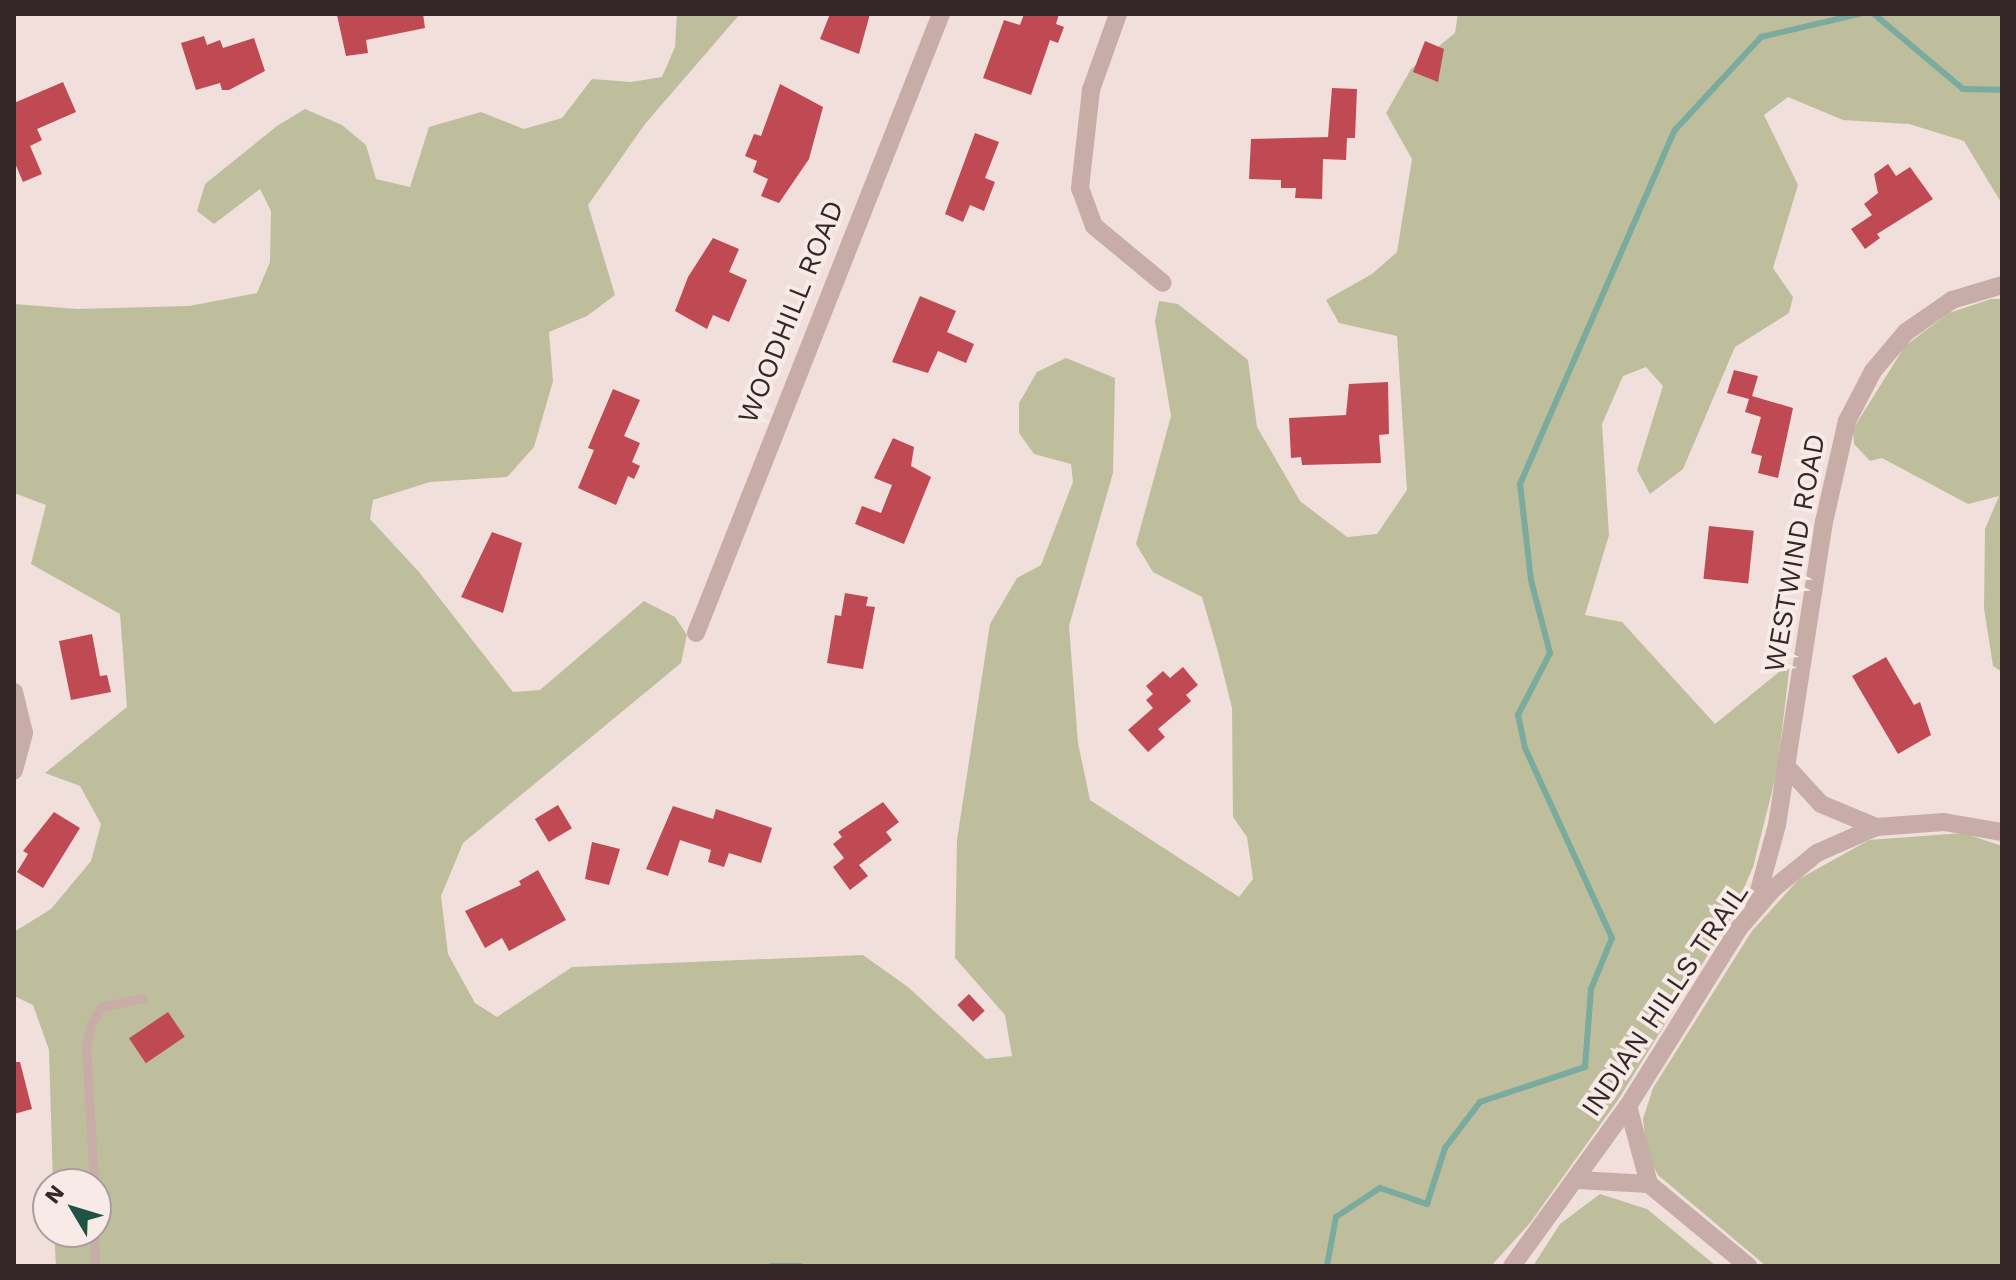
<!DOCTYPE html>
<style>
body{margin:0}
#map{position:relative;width:2016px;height:1280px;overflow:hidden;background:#f0dfdb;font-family:"Work Sans",sans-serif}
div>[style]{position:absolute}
.green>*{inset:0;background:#bebe9c}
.stream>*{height:6px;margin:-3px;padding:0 3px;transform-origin:3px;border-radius:3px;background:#7bab9e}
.building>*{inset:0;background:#bf4a53;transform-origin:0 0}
.service>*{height:9px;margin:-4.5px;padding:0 4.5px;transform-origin:4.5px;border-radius:4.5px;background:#c7aca8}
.minor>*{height:18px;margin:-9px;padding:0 9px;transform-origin:9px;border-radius:9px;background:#c7aca8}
span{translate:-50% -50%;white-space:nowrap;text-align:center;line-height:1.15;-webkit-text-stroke:8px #f8ebe7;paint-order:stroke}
.street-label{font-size:28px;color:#342728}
.frame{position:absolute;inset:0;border:16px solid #342728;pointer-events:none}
.north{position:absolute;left:32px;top:1168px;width:80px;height:80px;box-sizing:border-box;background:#f8ebe7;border:2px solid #aa9d9b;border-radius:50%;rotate:308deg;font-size:22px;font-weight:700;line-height:32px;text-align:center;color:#342728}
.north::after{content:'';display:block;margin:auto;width:28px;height:36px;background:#1f5346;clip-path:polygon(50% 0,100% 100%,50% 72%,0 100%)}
</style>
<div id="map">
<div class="green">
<div style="clip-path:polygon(677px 14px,740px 14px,645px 124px,588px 205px,615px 295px,587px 316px,549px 332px,553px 381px,534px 447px,507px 477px,430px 482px,373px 500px,370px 519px,419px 572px,513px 692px,540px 690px,644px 601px,675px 617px,687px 635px,681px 663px,463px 843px,441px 896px,448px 954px,475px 1003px,497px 1017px,572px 967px,863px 955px,908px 987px,986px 1059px,1012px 1056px,1005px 1015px,955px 958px,957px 840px,990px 624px,1017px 578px,1041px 565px,1073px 482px,1071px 464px,1034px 454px,1019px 433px,1019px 403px,1037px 372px,1066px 358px,1115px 378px,1113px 473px,1069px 626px,1078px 743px,1090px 800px,1239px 897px,1253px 879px,1247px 837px,1233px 817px,1232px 708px,1218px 652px,1202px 597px,1153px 572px,1136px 544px,1171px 416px,1155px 321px,1159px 301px,1178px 304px,1248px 360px,1257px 427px,1300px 501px,1347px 537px,1377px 534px,1407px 490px,1397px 336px,1339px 323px,1326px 300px,1372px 274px,1397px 252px,1412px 159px,1386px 113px,1411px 69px,1455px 33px,1458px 14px,2002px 14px,2002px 204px,1964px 141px,1909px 124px,1843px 120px,1788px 97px,1764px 115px,1798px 185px,1773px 268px,1793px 297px,1789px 313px,1735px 347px,1683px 469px,1650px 494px,1637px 470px,1663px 386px,1646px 367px,1623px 376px,1602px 424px,1609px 535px,1585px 615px,1622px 622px,1715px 724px,1790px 663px,1777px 772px,1753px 867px,1732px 916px,1618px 1100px,1530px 1223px,1491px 1266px,56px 1266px,54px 1232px,96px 1232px,96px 1184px,53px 1184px,49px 1050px,33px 1005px,14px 996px,14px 932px,51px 909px,91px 861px,101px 824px,80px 786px,45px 773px,127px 707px,120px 614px,31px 564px,46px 505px,14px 493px,14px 304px,77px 309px,189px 306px,257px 293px,270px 262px,271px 211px,260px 189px,214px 224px,197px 211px,205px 184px,277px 126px,305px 109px,342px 125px,366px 145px,376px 179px,410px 187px,429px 127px,481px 112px,524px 129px,562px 118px,592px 79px,631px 82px,662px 77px,675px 47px)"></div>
<div style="clip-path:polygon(1991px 299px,2002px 299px,2002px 672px,1993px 666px,1984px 608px,1985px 529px,1999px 496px,1968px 504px,1882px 458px,1870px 461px,1854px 444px,1853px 429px,1905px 346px,1949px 313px)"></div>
<div style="clip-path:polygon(1963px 833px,2002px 846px,2002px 1266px,1766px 1266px,1658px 1175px,1647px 1155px,1643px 1119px,1653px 1088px,1752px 931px,1799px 879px,1869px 840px)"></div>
<div style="clip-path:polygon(1600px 1194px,1647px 1209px,1716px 1266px,1533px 1266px,1560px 1224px)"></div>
</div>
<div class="stream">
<div style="left:1874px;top:14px;width:116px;rotate:40.1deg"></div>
<div style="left:1963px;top:89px;width:39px;rotate:1deg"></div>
<div style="left:771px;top:1266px;width:29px"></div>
<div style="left:1327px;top:1266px;width:50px;rotate:-79.6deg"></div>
<div style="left:1336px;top:1217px;width:53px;rotate:-33.4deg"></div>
<div style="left:1380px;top:1188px;width:50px;rotate:18.8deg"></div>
<div style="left:1427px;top:1204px;width:59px;rotate:-72.2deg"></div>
<div style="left:1445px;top:1148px;width:58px;rotate:-52.7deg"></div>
<div style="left:1480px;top:1102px;width:111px;rotate:-18.4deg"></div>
<div style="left:1585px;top:1067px;width:78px;rotate:-85.6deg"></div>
<div style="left:1591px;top:989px;width:55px;rotate:-67.6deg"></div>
<div style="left:1612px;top:938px;width:209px;rotate:-114.6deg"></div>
<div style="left:1525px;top:748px;width:34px;rotate:-102deg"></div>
<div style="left:1518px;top:715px;width:70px;rotate:-62.7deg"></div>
<div style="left:1550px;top:653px;width:75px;rotate:-104.6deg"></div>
<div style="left:1531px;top:580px;width:97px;rotate:-96.5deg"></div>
<div style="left:1520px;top:484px;width:386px;rotate:-66.4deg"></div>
<div style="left:1675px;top:130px;width:127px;rotate:-47.2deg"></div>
<div style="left:1761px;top:37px;width:101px;rotate:-13.2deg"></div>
</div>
<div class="building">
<div style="clip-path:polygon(423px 14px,425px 28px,366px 40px,368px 53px,346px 56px,337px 15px)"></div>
<div style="clip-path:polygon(830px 14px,870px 14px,859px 54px,820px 39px)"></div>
<div style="clip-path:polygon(1024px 14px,1059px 14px,1056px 24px,1064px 27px,1058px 43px,1050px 40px,1031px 95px,983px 78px,1004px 20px,1020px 25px)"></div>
<div style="clip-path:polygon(204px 36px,207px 45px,220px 40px,223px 48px,254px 38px,265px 71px,229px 90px,222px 90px,220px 83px,196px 90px,181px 43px)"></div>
<div style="clip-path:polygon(1425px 41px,1444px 49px,1438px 82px,1413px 72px)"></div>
<div style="clip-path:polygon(63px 82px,76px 112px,37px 129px,42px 140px,30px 146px,42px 174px,23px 182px,14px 161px,14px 103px)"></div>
<div style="clip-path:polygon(780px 84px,823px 107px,809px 159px,779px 203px,761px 196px,768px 179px,753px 172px,757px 161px,745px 156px,754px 134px,761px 136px)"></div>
<div style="clip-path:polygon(1332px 88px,1357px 89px,1355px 138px,1347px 138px,1346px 160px,1323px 159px,1322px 199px,1295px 198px,1296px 188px,1281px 188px,1281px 180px,1249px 179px,1251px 139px,1328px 137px)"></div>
<div style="clip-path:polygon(975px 133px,999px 142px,985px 178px,995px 182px,984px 211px,970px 205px,963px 222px,945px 214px)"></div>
<div style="clip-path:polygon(1888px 164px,1896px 176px,1910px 167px,1933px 199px,1877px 234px,1880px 238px,1865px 249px,1851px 229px,1872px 215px,1864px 204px,1878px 193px,1874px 174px)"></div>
<div style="clip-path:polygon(713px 238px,739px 249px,729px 272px,747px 280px,729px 322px,713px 315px,707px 329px,675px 311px,688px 277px)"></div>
<div style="clip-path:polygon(920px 296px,956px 311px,947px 332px,974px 344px,966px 363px,938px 351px,928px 373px,892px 362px)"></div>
<div style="clip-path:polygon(1734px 370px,1758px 376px,1752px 396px,1793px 408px,1778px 478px,1758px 473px,1762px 456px,1751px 453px,1761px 417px,1745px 412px,1749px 399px,1727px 393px)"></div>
<div style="clip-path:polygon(1388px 382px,1389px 434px,1379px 435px,1381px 463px,1302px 465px,1301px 457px,1291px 458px,1289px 418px,1346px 415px,1349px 384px)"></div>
<div style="clip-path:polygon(613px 389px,640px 400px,624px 436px,640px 443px,632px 462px,640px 466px,634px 479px,628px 476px,616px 505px,578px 488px,594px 450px,588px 448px)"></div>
<div style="clip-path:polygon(893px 438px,914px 447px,911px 466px,931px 477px,904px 544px,855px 524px,862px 506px,881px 513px,892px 485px,874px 478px)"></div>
<div style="left:1709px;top:526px;width:45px;height:53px;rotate:6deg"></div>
<div style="clip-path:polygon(492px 532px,522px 543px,503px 613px,461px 597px)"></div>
<div style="clip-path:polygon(845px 593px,868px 597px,866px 606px,875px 607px,863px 669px,827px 663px,835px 615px,841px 616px)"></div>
<div style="clip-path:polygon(92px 634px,100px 676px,107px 675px,111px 692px,71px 700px,59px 641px)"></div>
<div style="clip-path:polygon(1886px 657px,1914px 705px,1920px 702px,1931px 735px,1898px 754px,1852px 676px)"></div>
<div style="clip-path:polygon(1183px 667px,1198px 685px,1186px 695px,1191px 701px,1158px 729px,1165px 737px,1148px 752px,1128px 730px,1153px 708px,1146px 700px,1153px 694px,1146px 686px,1163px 671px,1170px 678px)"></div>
<div style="clip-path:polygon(883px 802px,899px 822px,886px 832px,892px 840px,859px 865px,868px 876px,850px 890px,833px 867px,844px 858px,833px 844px,842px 837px,838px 832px)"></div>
<div style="left:558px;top:805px;width:27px;height:27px;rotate:59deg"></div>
<div style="clip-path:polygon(673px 806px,713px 819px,716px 809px,772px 828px,761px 863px,729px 853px,724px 867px,708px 862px,711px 850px,680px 840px,668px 876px,646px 869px)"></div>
<div style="clip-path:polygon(54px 812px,80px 828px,43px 888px,17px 872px,28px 854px,23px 851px)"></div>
<div style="clip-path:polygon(592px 842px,620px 849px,609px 885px,585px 879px)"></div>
<div style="clip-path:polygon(538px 870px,566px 920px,509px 951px,502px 938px,485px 948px,465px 911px,521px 885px,519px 881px)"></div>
<div style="left:969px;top:994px;width:23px;height:16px;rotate:47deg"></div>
<div style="left:168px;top:1012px;width:30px;height:47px;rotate:56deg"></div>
<div style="clip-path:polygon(14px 1062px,20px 1062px,32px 1109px,14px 1114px)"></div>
</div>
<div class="service">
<div style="left:94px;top:1184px;width:137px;rotate:-93.3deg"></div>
<div style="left:86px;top:1047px;width:24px;rotate:-78deg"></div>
<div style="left:91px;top:1024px;width:20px;rotate:-60deg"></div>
<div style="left:101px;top:1007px;width:42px;rotate:-12.4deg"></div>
<div style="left:94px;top:1232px;width:34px;rotate:88deg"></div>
</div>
<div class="minor">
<div style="left:1118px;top:14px;width:81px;rotate:109.6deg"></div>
<div style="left:1091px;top:90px;width:99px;rotate:96.4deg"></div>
<div style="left:1080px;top:188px;width:40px;rotate:69.8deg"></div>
<div style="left:1094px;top:226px;width:89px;rotate:39.6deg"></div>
<div style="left:696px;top:633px;width:666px;rotate:-68.41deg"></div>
<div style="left:14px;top:692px;width:42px;rotate:76.3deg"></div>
<div style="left:24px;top:733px;width:39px;rotate:105deg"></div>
<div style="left:1787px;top:767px;width:50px;rotate:47.4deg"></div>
<div style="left:1821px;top:804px;width:60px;rotate:22.7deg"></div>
<div style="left:1754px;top:909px;width:87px;rotate:-74.7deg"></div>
<div style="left:1777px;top:825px;width:307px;rotate:-81.2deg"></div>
<div style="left:1824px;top:522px;width:104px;rotate:-77.2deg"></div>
<div style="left:1847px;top:421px;width:56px;rotate:-62.5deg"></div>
<div style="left:1873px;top:371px;width:51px;rotate:-49.8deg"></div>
<div style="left:1906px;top:332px;width:56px;rotate:-34.8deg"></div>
<div style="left:1952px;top:300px;width:52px;rotate:-16.7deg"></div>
<div style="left:1628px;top:1106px;width:81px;rotate:74.9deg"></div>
<div style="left:1578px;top:1180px;width:71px;rotate:3.2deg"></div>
<div style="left:1649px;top:1184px;width:129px;rotate:39.6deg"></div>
<div style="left:1512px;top:1266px;width:198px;rotate:-54.1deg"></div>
<div style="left:1628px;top:1106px;width:211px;rotate:-58deg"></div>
<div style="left:1740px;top:927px;width:52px;rotate:-48.9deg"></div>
<div style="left:1774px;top:888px;width:55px;rotate:-39.1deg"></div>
<div style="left:1817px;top:853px;width:64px;rotate:-23.8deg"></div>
<div style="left:1876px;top:827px;width:68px;rotate:-4.2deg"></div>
<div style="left:1944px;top:822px;width:59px;rotate:9.8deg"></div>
</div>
<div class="street-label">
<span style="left:791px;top:312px;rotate:-68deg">WOODHILL ROAD</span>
<span style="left:1795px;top:553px;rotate:-80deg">WESTWIND ROAD</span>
<span style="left:1665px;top:1000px;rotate:-56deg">INDIAN HILLS TRAIL</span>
</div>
<div class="frame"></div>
<div class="north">N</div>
</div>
